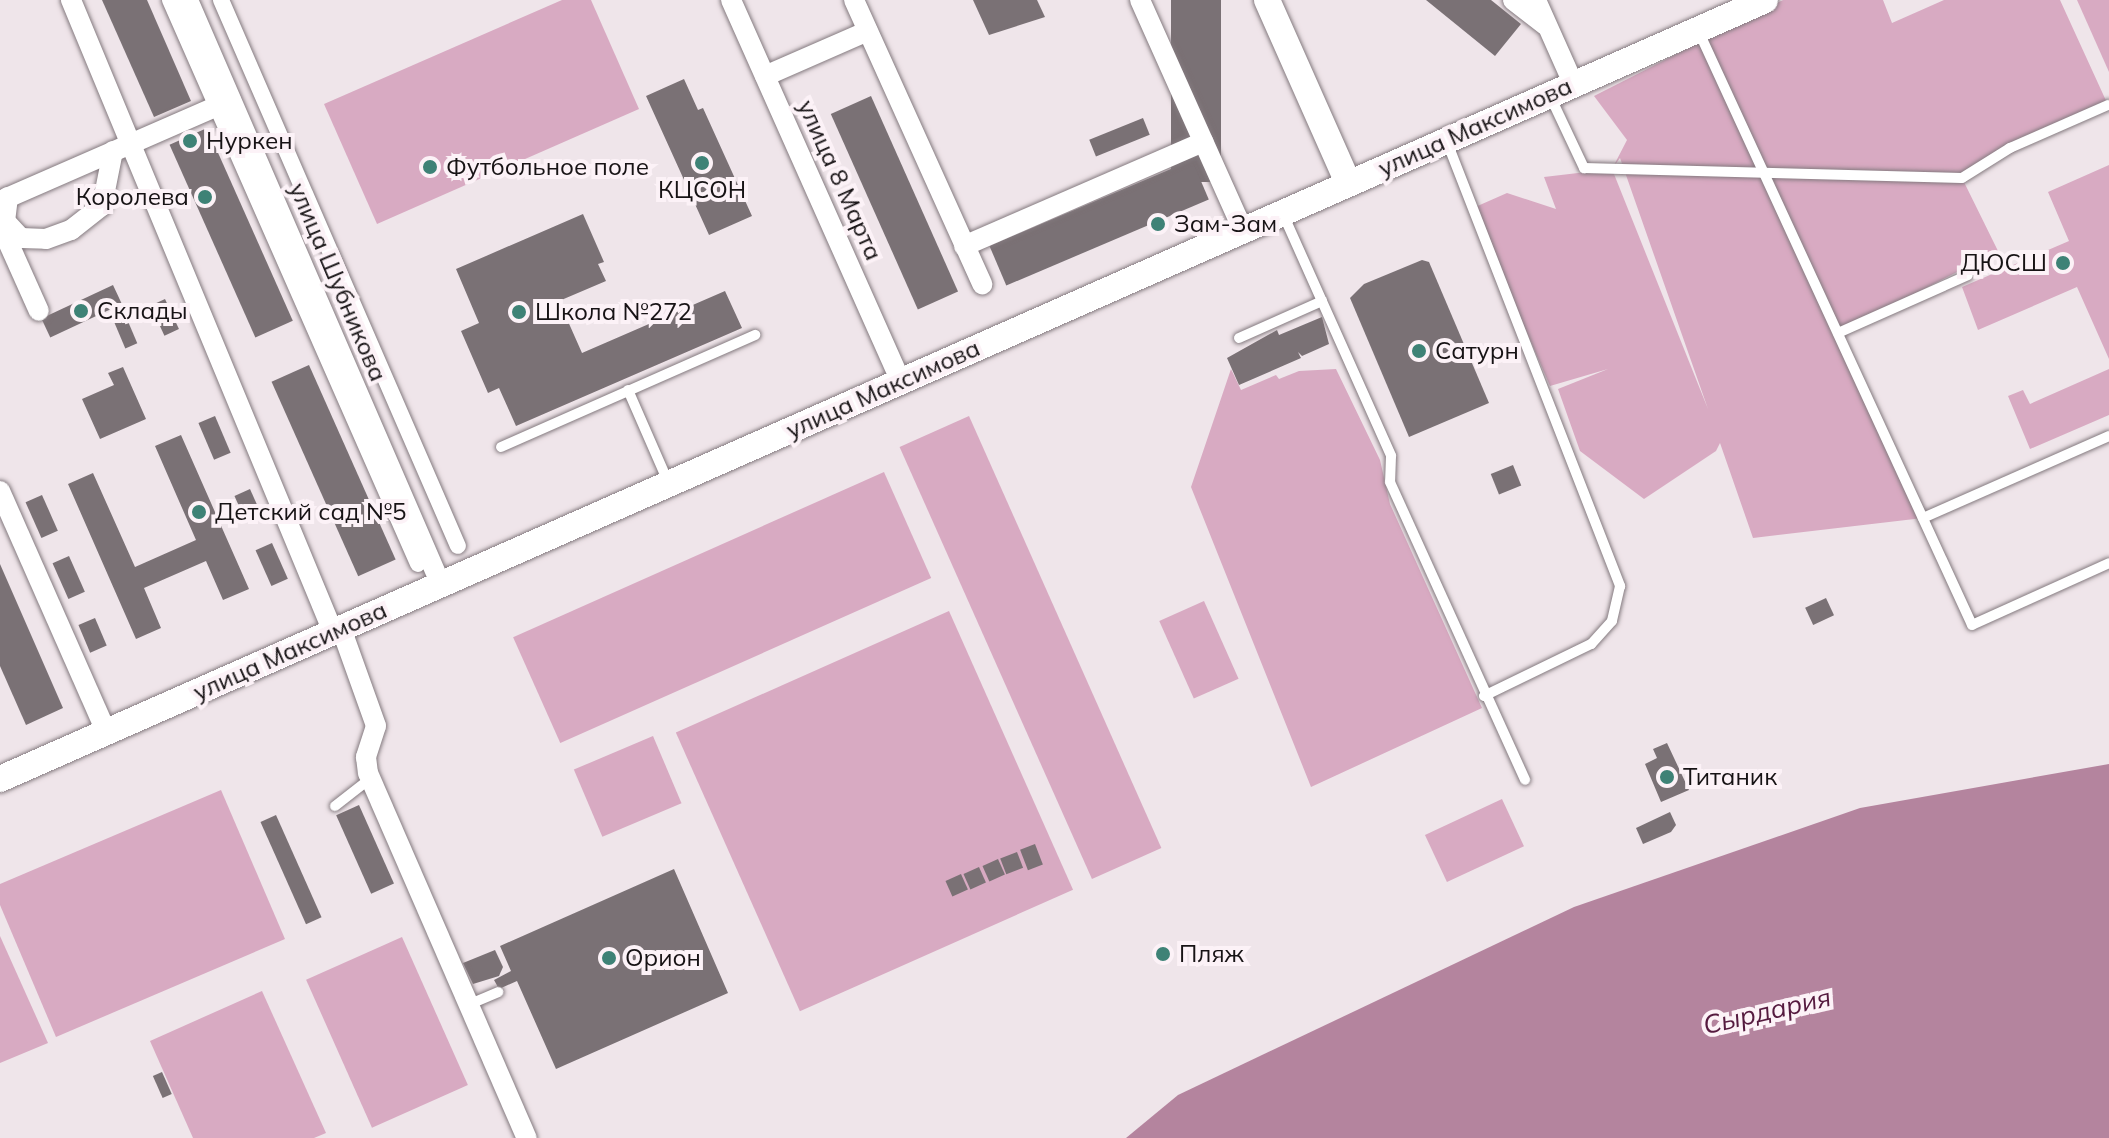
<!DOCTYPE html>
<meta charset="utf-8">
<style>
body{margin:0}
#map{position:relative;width:2109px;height:1138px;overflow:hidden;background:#efe5ea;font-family:Mulish,sans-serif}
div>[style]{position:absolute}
.green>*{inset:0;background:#d8aac2;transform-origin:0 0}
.water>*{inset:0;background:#b4849e}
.building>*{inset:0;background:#7a7175;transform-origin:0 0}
.roads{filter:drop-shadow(0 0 2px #847a7f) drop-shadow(0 0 2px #847a7f)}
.service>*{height:10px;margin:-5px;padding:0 5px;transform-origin:5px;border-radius:5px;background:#fff}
.pedestrian>*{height:16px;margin:-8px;padding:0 8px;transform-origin:8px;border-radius:8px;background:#fff}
.minor>*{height:20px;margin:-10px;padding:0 10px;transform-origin:10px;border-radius:10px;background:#fff}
.tertiary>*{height:26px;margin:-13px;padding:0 13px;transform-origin:13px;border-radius:13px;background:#fff}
.dots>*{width:22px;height:22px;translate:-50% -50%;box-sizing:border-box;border:4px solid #fcf2f7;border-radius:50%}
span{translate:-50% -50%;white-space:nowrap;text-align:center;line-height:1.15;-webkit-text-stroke:8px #fcf2f7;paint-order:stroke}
.street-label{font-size:24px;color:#171315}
.poi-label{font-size:24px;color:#171315}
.left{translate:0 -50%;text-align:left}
.right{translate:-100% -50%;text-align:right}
.water-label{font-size:26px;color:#551a3f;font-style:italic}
</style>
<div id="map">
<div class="green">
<div style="clip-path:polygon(562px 0,591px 0,639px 109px,377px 224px,324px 104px)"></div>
<div style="clip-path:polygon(evenodd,1783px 0,1883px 0,1892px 23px,1944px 0,2060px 0,2108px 105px,1962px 178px,1998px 251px,1838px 333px,1923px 518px,1753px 538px,1720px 443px,1716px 451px,1644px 499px,1580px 451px,1558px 389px,1608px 369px,1550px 386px,1473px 208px,1507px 193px,1556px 209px,1544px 177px,1612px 169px,1627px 140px,1594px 96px,1783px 0,1620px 158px,1708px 409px,1612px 169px,1620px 158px)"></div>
<div style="clip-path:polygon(2077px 0,2109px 0,2109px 72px)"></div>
<div style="clip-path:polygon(2109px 165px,2109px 359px,2077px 287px,1978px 330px,1962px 287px,2069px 241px,2048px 192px)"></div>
<div style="clip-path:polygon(1231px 369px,1241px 390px,1276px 375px,1279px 379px,1299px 371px,1336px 369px,1380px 460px,1390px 504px,1482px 708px,1311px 787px,1191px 487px)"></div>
<div style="clip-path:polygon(2109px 369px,2109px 415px,2030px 449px,2008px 396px,2023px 390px,2030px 404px)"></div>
<div style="left:969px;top:416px;width:473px;height:76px;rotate:66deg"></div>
<div style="left:884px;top:472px;width:116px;height:406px;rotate:66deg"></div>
<div style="left:1204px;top:601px;width:85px;height:49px;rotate:66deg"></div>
<div style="left:949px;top:611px;width:305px;height:299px;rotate:66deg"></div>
<div style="left:653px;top:736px;width:73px;height:86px;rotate:67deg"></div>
<div style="clip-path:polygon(221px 790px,285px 939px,56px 1037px,0 905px,0 884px)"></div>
<div style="left:1502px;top:799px;width:52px;height:85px;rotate:65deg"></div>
<div style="clip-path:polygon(0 936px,48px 1043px,0 1063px)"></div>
<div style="left:402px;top:937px;width:162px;height:105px;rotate:66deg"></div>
<div style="clip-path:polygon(262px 991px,326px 1133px,314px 1138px,193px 1138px,150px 1041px)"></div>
</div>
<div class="water">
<div style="clip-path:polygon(2109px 764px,2109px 1138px,1126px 1138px,1178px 1095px,1574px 907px,1860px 808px)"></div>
</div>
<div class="building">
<div style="clip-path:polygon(102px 0,147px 0,191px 101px,154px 117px)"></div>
<div style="clip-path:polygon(973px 0,1037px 0,1045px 17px,989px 35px)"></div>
<div style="left:1171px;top:0;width:50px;height:182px"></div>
<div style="clip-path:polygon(1426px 0,1491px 0,1521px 24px,1495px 56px)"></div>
<div style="clip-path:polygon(684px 79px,698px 110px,703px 108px,752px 216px,709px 235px,646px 96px)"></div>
<div style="left:871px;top:96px;width:214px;height:44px;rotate:66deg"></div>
<div style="left:1143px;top:118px;width:18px;height:58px;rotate:68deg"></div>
<div style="left:207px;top:128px;width:211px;height:41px;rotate:66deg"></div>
<div style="left:1192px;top:160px;width:43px;height:220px;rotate:67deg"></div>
<div style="clip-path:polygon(583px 214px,604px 262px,598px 264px,606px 281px,559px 301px,582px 353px,725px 291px,742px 328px,516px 426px,499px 388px,488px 393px,461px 331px,479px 323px,456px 269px)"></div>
<div style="clip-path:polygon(1422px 260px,1429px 262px,1489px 403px,1409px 437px,1350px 298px,1364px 284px)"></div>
<div style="left:113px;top:285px;width:21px;height:79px;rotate:65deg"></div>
<div style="left:165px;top:299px;width:33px;height:16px;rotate:65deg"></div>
<div style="left:124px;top:312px;width:34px;height:13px;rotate:67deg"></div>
<div style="clip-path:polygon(1322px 317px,1329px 344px,1302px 356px,1298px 352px,1301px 358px,1239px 385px,1227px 358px,1277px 330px,1279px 335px)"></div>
<div style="left:309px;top:365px;width:213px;height:41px;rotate:66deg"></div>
<div style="clip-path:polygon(123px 367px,146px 419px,100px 439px,82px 399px,114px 385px,108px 373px)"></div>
<div style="left:215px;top:416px;width:40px;height:18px;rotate:67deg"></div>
<div style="clip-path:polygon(181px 435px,249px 589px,223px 600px,206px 561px,144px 588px,161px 628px,136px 639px,68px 484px,93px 473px,135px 567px,196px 540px,155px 446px)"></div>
<div style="left:1513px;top:465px;width:22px;height:24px;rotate:68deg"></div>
<div style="left:250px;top:489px;width:22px;height:17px;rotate:66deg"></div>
<div style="left:42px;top:495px;width:39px;height:18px;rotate:66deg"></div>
<div style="left:272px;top:543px;width:39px;height:18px;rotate:66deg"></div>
<div style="left:69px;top:556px;width:39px;height:18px;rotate:66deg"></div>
<div style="clip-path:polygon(0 564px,63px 708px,26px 725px,0 666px)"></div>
<div style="left:1826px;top:598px;width:19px;height:23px;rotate:65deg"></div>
<div style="left:95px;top:618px;width:30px;height:18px;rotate:67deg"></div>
<div style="clip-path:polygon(1667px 743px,1689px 790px,1661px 802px,1645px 764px,1657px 758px,1653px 749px)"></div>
<div style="left:359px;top:805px;width:86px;height:25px;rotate:66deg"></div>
<div style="clip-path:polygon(1670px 812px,1676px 825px,1671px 832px,1643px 844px,1636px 828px)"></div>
<div style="left:276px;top:815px;width:112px;height:17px;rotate:66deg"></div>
<div style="left:1035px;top:844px;width:22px;height:16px;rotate:69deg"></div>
<div style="left:1017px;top:852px;width:17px;height:18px;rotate:69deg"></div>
<div style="left:998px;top:859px;width:17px;height:17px;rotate:66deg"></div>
<div style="left:979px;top:867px;width:17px;height:17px;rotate:66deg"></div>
<div style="clip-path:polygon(674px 869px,728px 993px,556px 1069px,517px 981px,499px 989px,494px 980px,511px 971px,500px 946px)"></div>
<div style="left:961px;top:874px;width:17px;height:17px;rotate:66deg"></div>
<div style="clip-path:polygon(495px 950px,503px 967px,499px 976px,473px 984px,463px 963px)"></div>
<div style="left:162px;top:1072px;width:24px;height:10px;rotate:66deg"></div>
</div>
<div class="roads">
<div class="service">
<div style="left:1698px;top:30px;width:655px;rotate:65.27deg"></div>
<div style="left:1972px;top:625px;width:150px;rotate:-24.3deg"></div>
<div style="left:1550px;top:96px;width:80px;rotate:64.7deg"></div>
<div style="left:1584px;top:168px;width:378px;rotate:1.5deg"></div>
<div style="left:1962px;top:178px;width:57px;rotate:-32deg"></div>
<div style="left:2010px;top:148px;width:107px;rotate:-23.7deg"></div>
<div style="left:1447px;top:142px;width:477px;rotate:68.7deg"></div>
<div style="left:1620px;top:586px;width:36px;rotate:103deg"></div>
<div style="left:1612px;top:621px;width:31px;rotate:132deg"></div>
<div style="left:1591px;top:644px;width:119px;rotate:154.1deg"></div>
<div style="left:1283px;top:214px;width:265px;rotate:65.9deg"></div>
<div style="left:1391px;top:456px;width:26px;rotate:92deg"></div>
<div style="left:1390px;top:482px;width:327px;rotate:65.6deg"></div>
<div style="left:1838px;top:333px;width:142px;rotate:-24deg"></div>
<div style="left:1239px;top:338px;width:91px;rotate:-24deg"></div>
<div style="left:628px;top:390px;width:103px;rotate:66.4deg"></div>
<div style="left:501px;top:447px;width:278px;rotate:-23.8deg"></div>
<div style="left:1923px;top:518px;width:203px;rotate:-23.8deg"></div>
<div style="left:335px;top:806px;width:46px;rotate:-37.9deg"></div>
<div style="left:468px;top:1005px;width:33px;rotate:-23deg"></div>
</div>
<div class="pedestrian">
<div style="left:170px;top:0;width:616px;rotate:66.26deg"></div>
<div style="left:221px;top:0;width:595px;rotate:66.54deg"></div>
</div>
<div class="minor">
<div style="left:71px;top:0;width:684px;rotate:67.48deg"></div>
<div style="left:188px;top:0;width:637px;rotate:66.61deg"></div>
<div style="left:731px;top:0;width:417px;rotate:66deg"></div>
<div style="left:854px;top:0;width:312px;rotate:65.7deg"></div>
<div style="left:1140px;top:0;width:252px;rotate:65.9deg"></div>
<div style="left:1513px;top:0;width:41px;rotate:38deg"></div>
<div style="left:1536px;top:0;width:91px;rotate:66deg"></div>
<div style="left:765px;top:76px;width:112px;rotate:-23.6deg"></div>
<div style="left:8px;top:197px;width:24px;rotate:97deg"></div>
<div style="left:5px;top:221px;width:23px;rotate:47deg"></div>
<div style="left:21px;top:238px;width:25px;rotate:2deg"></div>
<div style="left:46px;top:239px;width:27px;rotate:-20deg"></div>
<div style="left:71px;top:230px;width:39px;rotate:-38deg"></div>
<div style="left:102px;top:206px;width:56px;rotate:-78.7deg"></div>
<div style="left:0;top:201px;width:252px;rotate:-23.6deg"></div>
<div style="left:0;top:224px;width:95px;rotate:65.9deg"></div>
<div style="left:964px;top:246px;width:261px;rotate:-23.5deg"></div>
<div style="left:0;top:491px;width:262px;rotate:66.2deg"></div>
<div style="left:341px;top:628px;width:104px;rotate:70.3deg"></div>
<div style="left:376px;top:726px;width:33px;rotate:108deg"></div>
<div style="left:366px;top:757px;width:16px;rotate:83deg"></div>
<div style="left:368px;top:773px;width:398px;rotate:66.5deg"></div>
</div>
<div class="tertiary">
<div style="left:1267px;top:0;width:200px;rotate:66.1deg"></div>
<div style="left:0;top:779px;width:1929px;rotate:-23.81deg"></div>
</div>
</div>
<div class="dots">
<div style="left:190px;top:141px;background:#3e8276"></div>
<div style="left:702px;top:163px;background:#3e8276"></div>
<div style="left:430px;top:167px;background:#3e8276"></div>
<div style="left:205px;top:197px;background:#3e8276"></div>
<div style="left:1158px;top:224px;background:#3e8276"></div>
<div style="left:2063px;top:263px;background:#3e8276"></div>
<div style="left:81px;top:311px;background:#3e8276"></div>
<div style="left:519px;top:312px;background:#3e8276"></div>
<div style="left:1419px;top:351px;background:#3e8276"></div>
<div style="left:199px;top:512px;background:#3e8276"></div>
<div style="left:1667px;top:777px;background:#3e8276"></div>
<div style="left:1163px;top:954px;background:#3e8276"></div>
<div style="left:609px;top:958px;background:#3e8276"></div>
</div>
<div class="street-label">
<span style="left:1475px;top:127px;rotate:-24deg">улица Максимова</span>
<span style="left:840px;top:180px;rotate:66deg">улица 8 Марта</span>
<span style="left:338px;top:282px;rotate:67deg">улица Шубникова</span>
<span style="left:883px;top:389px;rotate:-24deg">улица Максимова</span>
<span style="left:290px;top:651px;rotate:-24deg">улица Максимова</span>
</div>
<div class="poi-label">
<span class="left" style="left:206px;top:141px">Нуркен</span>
<span class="left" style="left:446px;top:167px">Футбольное поле</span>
<span style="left:702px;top:190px">КЦСОН</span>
<span class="right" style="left:189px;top:197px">Королева</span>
<span class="left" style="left:1174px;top:224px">Зам-Зам</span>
<span class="right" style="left:2047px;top:263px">ДЮСШ</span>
<span class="left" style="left:97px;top:311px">Склады</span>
<span class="left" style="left:535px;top:312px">Школа №272</span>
<span class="left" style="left:1435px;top:351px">Сатурн</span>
<span class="left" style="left:215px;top:512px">Детский сад №5</span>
<span class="left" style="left:1683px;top:777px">Титаник</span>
<span class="left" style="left:1179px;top:954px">Пляж</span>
<span class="left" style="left:625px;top:958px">Орион</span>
</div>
<div class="water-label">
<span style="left:1767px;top:1011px;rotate:-13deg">Сырдария</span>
</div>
</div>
